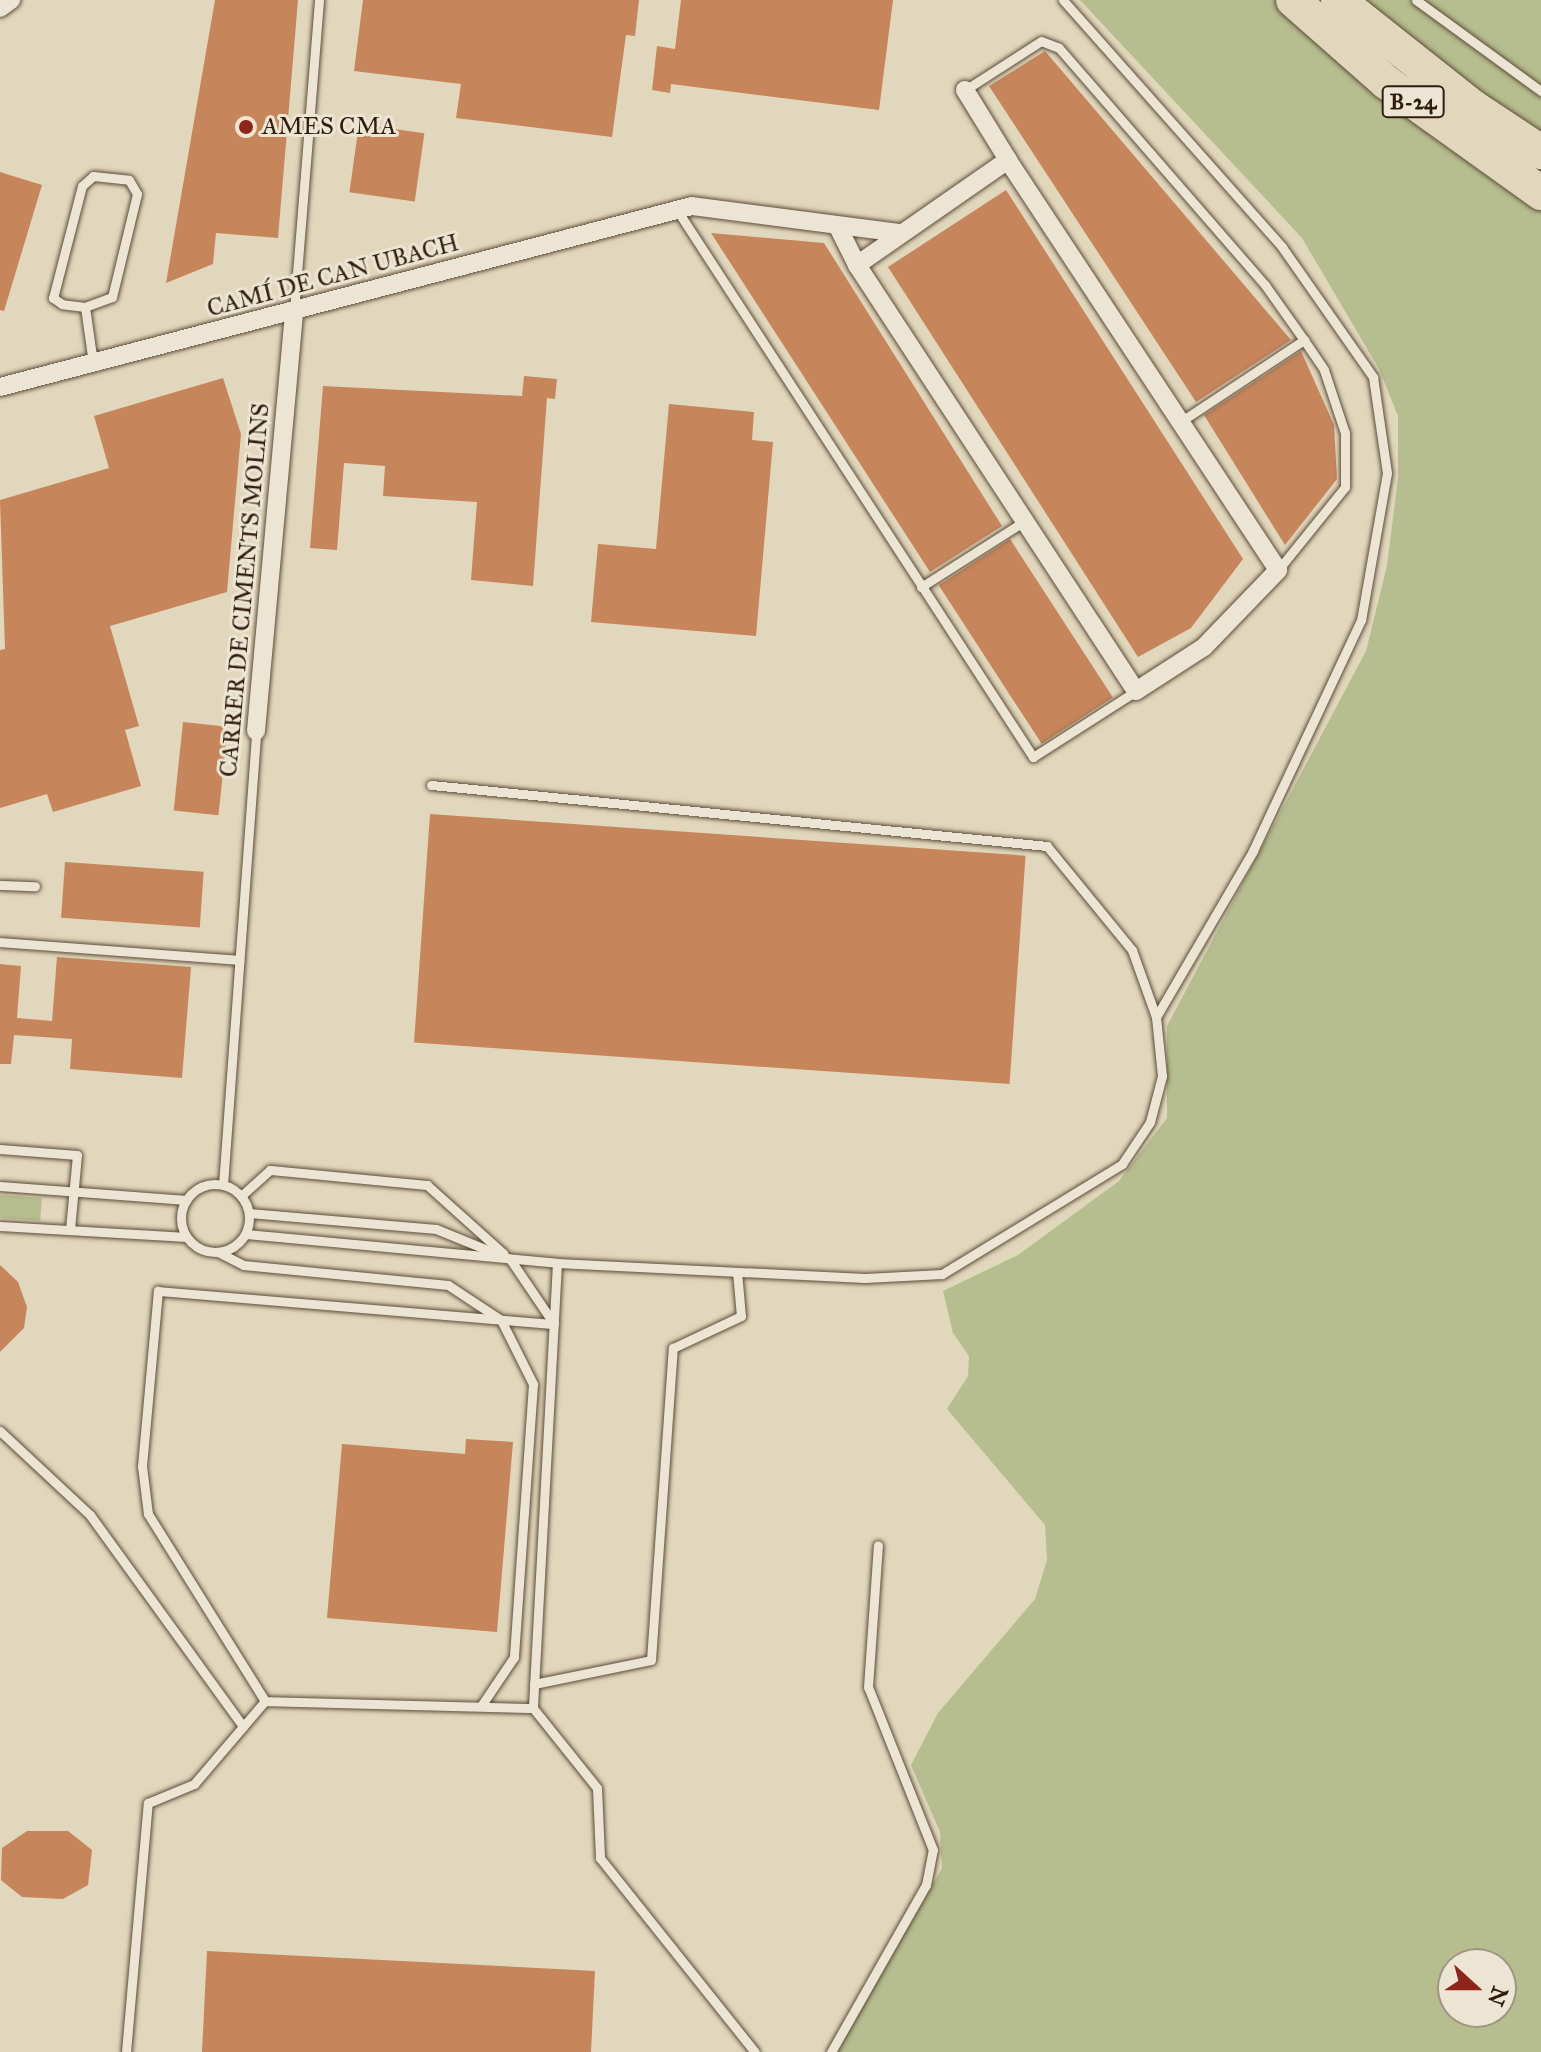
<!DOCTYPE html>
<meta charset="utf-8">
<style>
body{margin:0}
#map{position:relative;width:1541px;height:2052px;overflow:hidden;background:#e1d7bc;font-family:"IM FELL Great Primer",serif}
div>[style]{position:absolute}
.green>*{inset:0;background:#b6bd8e;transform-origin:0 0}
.building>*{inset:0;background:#c6855b;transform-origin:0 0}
.roads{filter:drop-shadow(0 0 2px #5c4c39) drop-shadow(0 0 2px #5c4c39)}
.service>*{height:9px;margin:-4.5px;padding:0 4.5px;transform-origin:4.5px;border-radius:4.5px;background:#ece5d3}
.service>.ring{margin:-4.5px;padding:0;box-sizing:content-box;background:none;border:9px solid #ece5d3;border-radius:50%}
.minor>*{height:18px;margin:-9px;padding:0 9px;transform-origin:9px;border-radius:9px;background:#ece5d3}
.motorway>*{height:34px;margin:-17px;padding:0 17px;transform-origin:17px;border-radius:17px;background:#e1d7bc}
.dots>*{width:22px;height:22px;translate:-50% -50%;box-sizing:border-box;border:4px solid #ece5d3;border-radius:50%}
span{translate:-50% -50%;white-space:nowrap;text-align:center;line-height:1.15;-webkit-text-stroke:6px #ece5d3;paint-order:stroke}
.shield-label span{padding:2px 6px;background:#ece5d3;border:2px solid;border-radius:6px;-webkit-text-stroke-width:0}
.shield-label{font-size:22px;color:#2f1d0d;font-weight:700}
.poi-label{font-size:24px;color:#2f1d0d}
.left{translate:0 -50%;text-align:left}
.street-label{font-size:24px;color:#2f1d0d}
.north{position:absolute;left:1437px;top:1948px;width:80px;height:80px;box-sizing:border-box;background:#ece5d3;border:2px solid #a09584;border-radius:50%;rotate:111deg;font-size:22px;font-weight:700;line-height:32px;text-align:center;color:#2f1d0d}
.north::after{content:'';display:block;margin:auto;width:28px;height:36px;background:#8f2418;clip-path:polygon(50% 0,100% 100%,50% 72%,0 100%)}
</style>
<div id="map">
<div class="green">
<div style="clip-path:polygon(evenodd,1080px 0,1541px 0,1541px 2052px,836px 2052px,942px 1868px,940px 1832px,911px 1765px,938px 1713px,1035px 1599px,1047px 1560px,1045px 1525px,947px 1409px,968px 1376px,969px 1356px,953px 1333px,943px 1291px,1018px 1255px,1119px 1181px,1167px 1118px,1167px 1026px,1366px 651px,1387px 566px,1398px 478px,1398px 416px,1379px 369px,1302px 238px,1080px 0,1453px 1964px,1501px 1964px,1501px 2012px,1453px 2012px,1453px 1964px)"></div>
<div style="left:0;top:1195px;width:42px;height:23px;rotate:4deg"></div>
</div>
<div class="building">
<div style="clip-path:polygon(215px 0,298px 0,278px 238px,216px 233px,213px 264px,166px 283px)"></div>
<div style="clip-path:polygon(363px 0,639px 0,635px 36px,626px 35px,612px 137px,456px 118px,461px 84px,354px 71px)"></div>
<div style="clip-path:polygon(681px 0,893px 0,879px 110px,671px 84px,670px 93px,652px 90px,657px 46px,675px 49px)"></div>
<div style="clip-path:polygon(1045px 51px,1291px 340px,1196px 402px,989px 86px)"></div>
<div style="left:359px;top:124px;width:66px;height:69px;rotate:8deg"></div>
<div style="clip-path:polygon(0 172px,42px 185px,4px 311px,0 310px)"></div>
<div style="clip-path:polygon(1006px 190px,1243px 559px,1191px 628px,1138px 657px,888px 267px)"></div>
<div style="clip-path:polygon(711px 233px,824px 243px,1002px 526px,930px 572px)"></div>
<div style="clip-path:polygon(1301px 351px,1334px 425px,1337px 479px,1285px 545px,1204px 415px)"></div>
<div style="clip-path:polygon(524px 376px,557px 379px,555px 399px,547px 398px,533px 586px,471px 580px,477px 502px,383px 496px,385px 466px,344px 463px,337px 550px,310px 548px,323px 386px,522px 396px)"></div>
<div style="clip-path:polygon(223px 378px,241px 434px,227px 592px,110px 626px,139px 726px,125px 730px,141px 786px,53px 812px,47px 794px,0 808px,0 650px,5px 649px,0 500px,109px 468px,94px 416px)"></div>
<div style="clip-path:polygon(669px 404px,754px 412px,752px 440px,773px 442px,756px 636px,591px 622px,598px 544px,656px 549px)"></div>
<div style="left:1010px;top:539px;width:189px;height:85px;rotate:57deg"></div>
<div style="left:183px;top:722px;width:45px;height:89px;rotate:6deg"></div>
<div style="left:430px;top:814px;width:597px;height:229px;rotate:4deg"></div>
<div style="left:65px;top:862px;width:139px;height:56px;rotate:4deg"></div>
<div style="clip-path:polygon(57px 957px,191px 967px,182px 1078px,70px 1069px,72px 1039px,14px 1035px,11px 1064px,0 1064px,0 964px,21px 966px,17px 1018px,52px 1021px)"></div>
<div style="clip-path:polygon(0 1265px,18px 1282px,27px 1307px,24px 1328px,0 1352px)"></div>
<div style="clip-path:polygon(466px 1439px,513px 1442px,497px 1632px,327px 1618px,342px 1444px,465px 1454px)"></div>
<div style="clip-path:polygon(27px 1831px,68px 1831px,92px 1850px,88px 1885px,63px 1899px,22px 1897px,1px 1880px,2px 1848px)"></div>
<div style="clip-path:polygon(207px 1951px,595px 1971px,591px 2052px,202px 2052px)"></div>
</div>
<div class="roads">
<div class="service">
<div style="left:1063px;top:0;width:330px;rotate:48.4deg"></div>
<div style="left:1282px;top:247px;width:159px;rotate:55deg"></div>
<div style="left:1373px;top:377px;width:97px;rotate:81.7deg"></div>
<div style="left:1387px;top:473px;width:149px;rotate:100deg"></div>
<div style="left:1361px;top:620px;width:255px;rotate:115.1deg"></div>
<div style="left:1253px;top:851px;width:192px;rotate:120.3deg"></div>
<div style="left:1416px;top:0;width:155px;rotate:36.1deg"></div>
<div style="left:965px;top:90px;width:90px;rotate:-32.8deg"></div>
<div style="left:1041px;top:41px;width:19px;rotate:21deg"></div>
<div style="left:1059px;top:48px;width:314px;rotate:49deg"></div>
<div style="left:1265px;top:285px;width:67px;rotate:54.7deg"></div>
<div style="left:1304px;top:340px;width:36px;rotate:56deg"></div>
<div style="left:1324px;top:370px;width:66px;rotate:71.6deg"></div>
<div style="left:1345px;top:433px;width:54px;rotate:90deg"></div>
<div style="left:1345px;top:487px;width:107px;rotate:128.9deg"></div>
<div style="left:93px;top:176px;width:36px;rotate:6deg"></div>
<div style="left:129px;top:180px;width:16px;rotate:60deg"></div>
<div style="left:137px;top:194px;width:106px;rotate:103.6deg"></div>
<div style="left:112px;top:297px;width:29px;rotate:160deg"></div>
<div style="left:85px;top:307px;width:23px;rotate:-173deg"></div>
<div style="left:62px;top:304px;width:11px;rotate:-146deg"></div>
<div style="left:53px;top:298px;width:116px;rotate:-75.5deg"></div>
<div style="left:82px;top:186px;width:15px;rotate:-42deg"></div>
<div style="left:677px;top:210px;width:653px;rotate:56.94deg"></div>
<div style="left:1033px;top:757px;width:122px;rotate:-32.7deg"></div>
<div style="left:85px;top:307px;width:57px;rotate:81.9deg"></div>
<div style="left:294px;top:311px;width:312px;rotate:-85.4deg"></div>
<div style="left:1180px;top:422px;width:149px;rotate:-33.5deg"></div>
<div style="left:921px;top:587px;width:121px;rotate:-32.5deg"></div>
<div style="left:0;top:885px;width:35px;rotate:2deg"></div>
<div style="left:0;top:942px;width:240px;rotate:4.3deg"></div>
<div style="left:0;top:1149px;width:77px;rotate:4.5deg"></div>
<div style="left:77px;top:1155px;width:74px;rotate:95.4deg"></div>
<div class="ring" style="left:181px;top:1184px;width:59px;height:59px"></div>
<div style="left:223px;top:1185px;width:455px;rotate:-85.8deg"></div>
<div style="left:0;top:1186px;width:187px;rotate:4.3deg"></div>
<div style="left:241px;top:1196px;width:39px;rotate:-42deg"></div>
<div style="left:270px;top:1170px;width:158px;rotate:5.5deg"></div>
<div style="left:427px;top:1185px;width:103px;rotate:41.9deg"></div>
<div style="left:249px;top:1213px;width:188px;rotate:4.9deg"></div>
<div style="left:436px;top:1229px;width:80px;rotate:22.1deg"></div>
<div style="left:510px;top:1259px;width:78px;rotate:55.9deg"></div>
<div style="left:0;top:1226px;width:187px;rotate:3.4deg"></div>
<div style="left:246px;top:1234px;width:312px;rotate:5.3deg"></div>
<div style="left:557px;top:1263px;width:308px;rotate:2.8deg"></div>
<div style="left:865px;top:1278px;width:77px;rotate:-3deg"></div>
<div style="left:942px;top:1274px;width:211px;rotate:-31.4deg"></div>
<div style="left:1122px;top:1164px;width:50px;rotate:-56.3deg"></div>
<div style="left:1150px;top:1122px;width:48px;rotate:-75.4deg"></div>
<div style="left:1162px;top:1076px;width:59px;rotate:-95.8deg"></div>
<div style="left:1156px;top:1017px;width:71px;rotate:-109.7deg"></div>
<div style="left:1132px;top:950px;width:134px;rotate:-129.3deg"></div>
<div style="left:1047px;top:846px;width:619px;rotate:-174.34deg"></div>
<div style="left:218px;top:1252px;width:28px;rotate:27deg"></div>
<div style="left:243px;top:1265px;width:206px;rotate:5.6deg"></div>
<div style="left:448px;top:1285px;width:64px;rotate:33.4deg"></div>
<div style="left:501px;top:1320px;width:72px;rotate:63.4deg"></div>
<div style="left:533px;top:1384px;width:274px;rotate:94deg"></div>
<div style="left:514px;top:1657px;width:59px;rotate:124deg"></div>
<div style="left:557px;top:1263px;width:446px;rotate:93.1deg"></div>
<div style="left:533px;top:1708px;width:102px;rotate:51.3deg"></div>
<div style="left:597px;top:1788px;width:70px;rotate:87.5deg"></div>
<div style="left:600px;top:1858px;width:248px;rotate:51.4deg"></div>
<div style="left:0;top:1431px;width:123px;rotate:43deg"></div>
<div style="left:90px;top:1515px;width:261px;rotate:54.1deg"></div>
<div style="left:534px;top:1684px;width:119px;rotate:-11.6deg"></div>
<div style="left:651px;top:1660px;width:313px;rotate:-86deg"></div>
<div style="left:673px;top:1348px;width:75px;rotate:-25.2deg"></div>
<div style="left:741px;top:1316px;width:44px;rotate:-95.2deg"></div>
<div style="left:265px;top:1701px;width:221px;rotate:-122deg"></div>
<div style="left:148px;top:1514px;width:48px;rotate:-97.1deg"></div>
<div style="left:142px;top:1466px;width:176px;rotate:-84.8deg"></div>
<div style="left:158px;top:1291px;width:397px;rotate:4.8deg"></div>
<div style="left:126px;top:2052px;width:250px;rotate:-85deg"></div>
<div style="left:148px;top:1803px;width:50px;rotate:-22.4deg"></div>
<div style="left:194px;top:1784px;width:109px;rotate:-49.5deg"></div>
<div style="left:265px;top:1701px;width:268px;rotate:1.5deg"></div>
<div style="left:831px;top:2052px;width:192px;rotate:-60.4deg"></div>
<div style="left:926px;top:1885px;width:36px;rotate:-79deg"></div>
<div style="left:933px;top:1850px;width:175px;rotate:-111.7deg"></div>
<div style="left:868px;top:1687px;width:142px;rotate:-86deg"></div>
</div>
<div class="minor">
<div style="left:0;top:8px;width:14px;rotate:-36deg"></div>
<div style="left:965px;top:90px;width:82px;rotate:58.4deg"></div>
<div style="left:838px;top:227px;width:42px;rotate:63.4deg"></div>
<div style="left:857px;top:265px;width:509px;rotate:56.78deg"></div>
<div style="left:1136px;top:691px;width:81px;rotate:-32.9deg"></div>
<div style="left:1204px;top:647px;width:107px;rotate:-46.1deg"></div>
<div style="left:1278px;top:570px;width:491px;rotate:-123.4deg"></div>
<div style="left:1008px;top:160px;width:184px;rotate:145.2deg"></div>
<div style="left:0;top:387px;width:715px;rotate:-14.66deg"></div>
<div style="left:692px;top:206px;width:211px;rotate:7.4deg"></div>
<div style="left:256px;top:731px;width:422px;rotate:-84.8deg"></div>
</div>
<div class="motorway">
<div style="left:1293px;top:0;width:124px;rotate:41.4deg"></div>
<div style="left:1386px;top:82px;width:191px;rotate:35.6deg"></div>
<div style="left:1338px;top:0;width:172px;rotate:38.4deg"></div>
<div style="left:1473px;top:107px;width:82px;rotate:33.5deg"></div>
</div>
</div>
<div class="dots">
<div style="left:246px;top:127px;background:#8f2418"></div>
</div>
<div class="shield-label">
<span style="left:1413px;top:102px">B-24</span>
</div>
<div class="poi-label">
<span class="left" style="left:262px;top:127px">AMES CMA</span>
</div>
<div class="street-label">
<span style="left:333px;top:276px;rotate:-15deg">CAMÍ DE CAN UBACH</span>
<span style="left:245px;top:590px;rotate:-85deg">CARRER DE CIMENTS MOLINS</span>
</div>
<div class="north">N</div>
</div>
